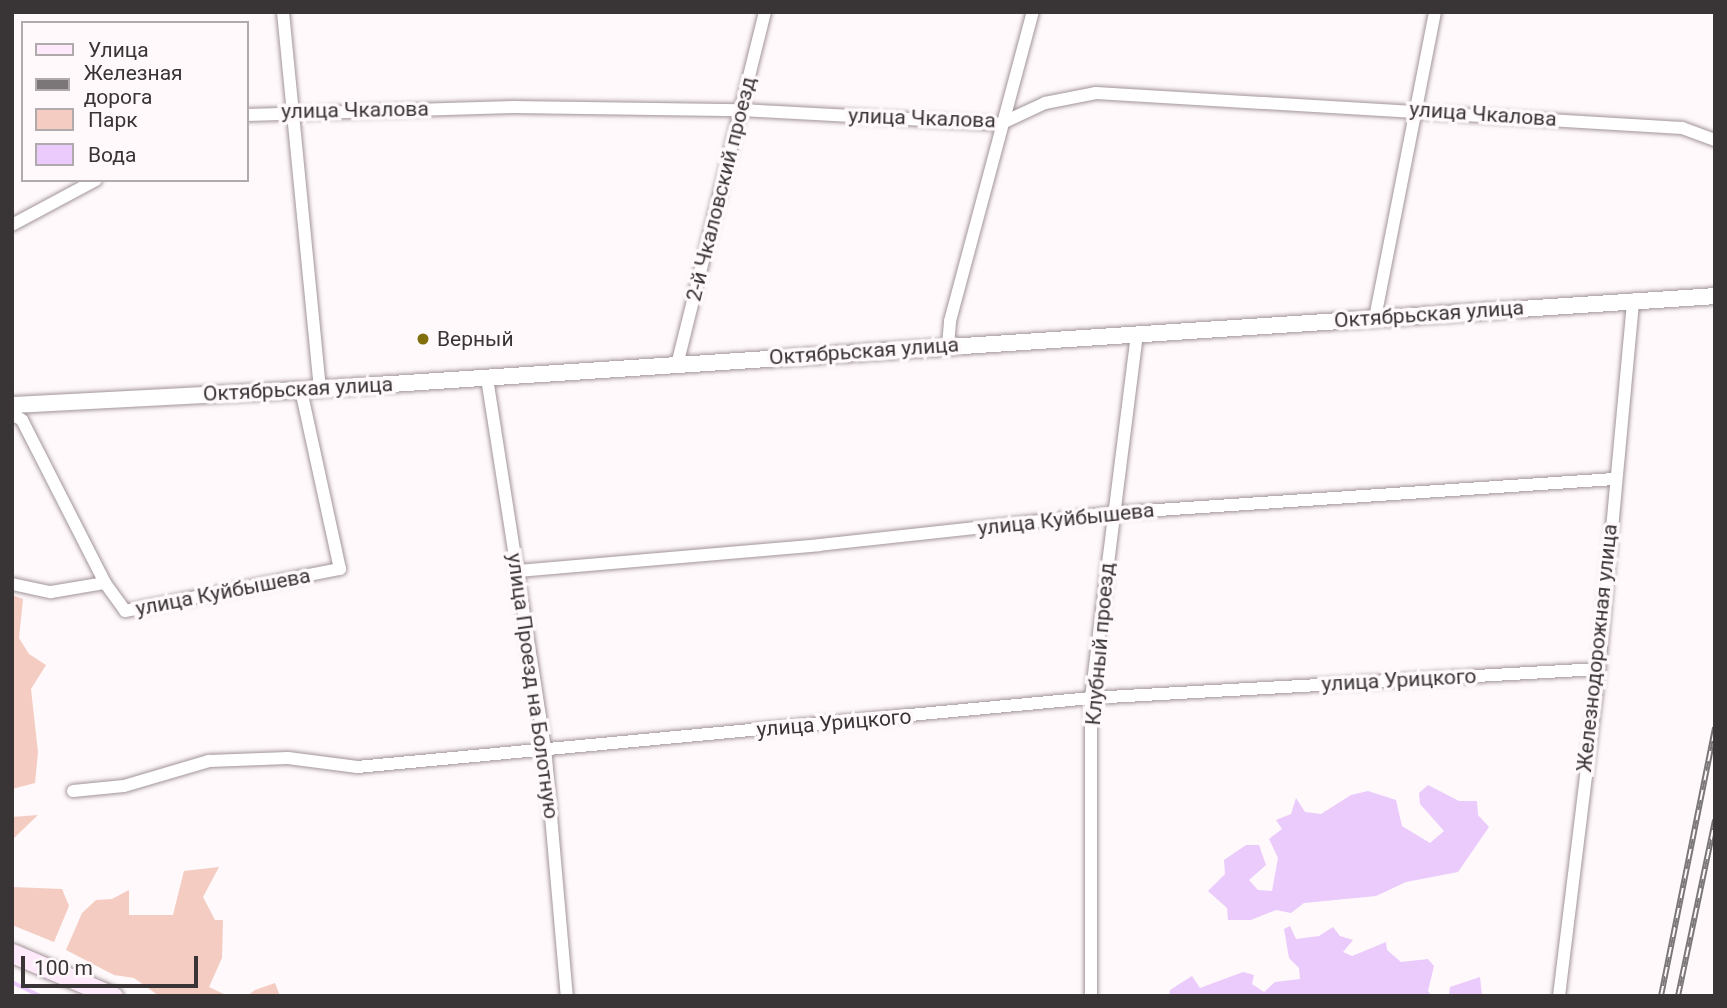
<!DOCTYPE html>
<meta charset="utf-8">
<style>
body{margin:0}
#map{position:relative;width:1727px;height:1008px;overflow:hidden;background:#fff9fb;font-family:Roboto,sans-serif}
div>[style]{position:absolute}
.green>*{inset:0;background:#f4ccc1}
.water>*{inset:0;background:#ebcafc}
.stream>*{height:3.5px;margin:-1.75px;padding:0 1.75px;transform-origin:1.75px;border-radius:1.75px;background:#ebcafc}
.roads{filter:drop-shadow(0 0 2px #a29599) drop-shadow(0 0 2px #a29599)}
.minor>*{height:12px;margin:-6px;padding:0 6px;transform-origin:6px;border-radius:6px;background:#fff}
.tertiary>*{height:16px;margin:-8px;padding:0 8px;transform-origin:8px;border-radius:8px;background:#fff}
.secondary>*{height:19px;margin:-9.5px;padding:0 9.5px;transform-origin:9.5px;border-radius:9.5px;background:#feeafa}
.rail>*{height:6px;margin-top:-3px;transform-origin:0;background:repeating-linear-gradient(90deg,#fff9fb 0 10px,#7b7678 0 20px);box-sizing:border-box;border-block:2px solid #7b7678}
.dots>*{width:19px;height:19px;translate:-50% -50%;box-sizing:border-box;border:4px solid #fff9fb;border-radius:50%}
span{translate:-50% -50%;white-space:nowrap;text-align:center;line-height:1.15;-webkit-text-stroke:7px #fff9fb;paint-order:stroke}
.street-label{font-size:21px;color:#393436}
.poi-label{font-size:21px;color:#393436}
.left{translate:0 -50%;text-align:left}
.frame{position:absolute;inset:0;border:14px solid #393436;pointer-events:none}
.legend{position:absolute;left:21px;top:21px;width:228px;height:161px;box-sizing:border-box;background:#fff9fb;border:2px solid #b0aaac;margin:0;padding:9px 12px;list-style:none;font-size:21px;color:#393436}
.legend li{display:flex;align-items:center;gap:14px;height:35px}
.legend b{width:35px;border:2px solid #b0aaac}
.scale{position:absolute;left:21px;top:956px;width:177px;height:32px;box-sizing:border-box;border:4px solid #393436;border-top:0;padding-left:9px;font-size:21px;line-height:24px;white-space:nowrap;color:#393436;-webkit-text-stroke:5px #fff9fb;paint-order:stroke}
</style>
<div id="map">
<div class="green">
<div style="clip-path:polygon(12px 595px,23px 599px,19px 638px,29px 654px,46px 665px,31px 689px,38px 752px,35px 783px,12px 789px)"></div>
<div style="clip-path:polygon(38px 815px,12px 840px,12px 817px)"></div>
<div style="clip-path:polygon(219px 867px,203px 897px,215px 920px,223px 920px,222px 958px,209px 987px,228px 996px,159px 996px,134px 978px,114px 975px,66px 950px,82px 913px,96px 900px,112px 899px,129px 890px,129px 915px,173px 915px,184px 871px)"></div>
<div style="clip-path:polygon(12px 887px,62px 889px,69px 906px,54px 942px,12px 925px)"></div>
<div style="clip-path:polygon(275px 983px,280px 996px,247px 996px,255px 990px)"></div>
</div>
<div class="water">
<div style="clip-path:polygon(1428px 785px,1459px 801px,1477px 801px,1478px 815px,1489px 827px,1458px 872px,1406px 882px,1376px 896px,1304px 903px,1291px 913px,1276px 910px,1251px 920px,1228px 920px,1227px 908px,1208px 891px,1225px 874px,1224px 860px,1246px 845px,1259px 845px,1266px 865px,1249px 880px,1258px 890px,1272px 891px,1278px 858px,1269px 839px,1282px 829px,1276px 820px,1291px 814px,1296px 798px,1305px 812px,1321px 814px,1351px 795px,1368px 791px,1396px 800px,1402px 826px,1430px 843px,1444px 831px,1420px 804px,1419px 793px)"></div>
<div style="clip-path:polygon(1290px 926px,1296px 939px,1319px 936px,1333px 927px,1340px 936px,1353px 940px,1343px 952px,1352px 956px,1386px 942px,1387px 950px,1401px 962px,1428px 959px,1434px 966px,1428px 991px,1432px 996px,1169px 996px,1170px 990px,1192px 976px,1200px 988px,1243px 972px,1254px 975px,1252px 984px,1264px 992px,1275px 982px,1300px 979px,1299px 968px,1289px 958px,1284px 929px)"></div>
<div style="clip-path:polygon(1480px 977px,1482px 996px,1449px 996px,1450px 987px)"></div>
</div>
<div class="stream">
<div style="left:12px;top:982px;width:32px;rotate:26deg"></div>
</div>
<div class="roads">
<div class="minor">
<div style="left:283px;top:12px;width:378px;rotate:84.4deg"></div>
<div style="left:247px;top:115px;width:266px;rotate:-1.7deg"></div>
<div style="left:513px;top:107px;width:229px;rotate:0.8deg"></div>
<div style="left:742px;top:110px;width:258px;rotate:3.1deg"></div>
<div style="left:1000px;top:124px;width:50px;rotate:-25deg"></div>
<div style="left:1045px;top:103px;width:52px;rotate:-11.1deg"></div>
<div style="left:1096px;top:93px;width:587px;rotate:3.42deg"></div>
<div style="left:1682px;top:128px;width:35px;rotate:20deg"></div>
<div style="left:12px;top:225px;width:95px;rotate:-28.2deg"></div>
<div style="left:1375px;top:318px;width:312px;rotate:-78.9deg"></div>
<div style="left:948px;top:345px;width:24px;rotate:-85deg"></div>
<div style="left:950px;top:321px;width:320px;rotate:-75deg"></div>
<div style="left:677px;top:365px;width:364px;rotate:-76deg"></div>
<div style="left:487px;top:378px;width:374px;rotate:81.1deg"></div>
<div style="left:545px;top:747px;width:250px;rotate:85deg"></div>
<div style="left:12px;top:414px;width:12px;rotate:31deg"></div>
<div style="left:22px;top:420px;width:183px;rotate:63deg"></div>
<div style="left:105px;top:583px;width:34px;rotate:54deg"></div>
<div style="left:125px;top:611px;width:219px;rotate:-11.1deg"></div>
<div style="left:340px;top:569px;width:183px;rotate:-102.3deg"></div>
<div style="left:518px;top:571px;width:302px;rotate:-4.9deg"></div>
<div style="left:819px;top:545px;width:297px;rotate:-6.2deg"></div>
<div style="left:1114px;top:513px;width:501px;rotate:-3.89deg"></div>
<div style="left:12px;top:584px;width:40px;rotate:12deg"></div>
<div style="left:51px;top:592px;width:55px;rotate:-9.5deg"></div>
<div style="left:73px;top:791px;width:51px;rotate:-5.6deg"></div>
<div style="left:124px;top:786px;width:89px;rotate:-16.4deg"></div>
<div style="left:209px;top:761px;width:79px;rotate:-2.2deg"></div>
<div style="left:288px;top:758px;width:70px;rotate:7.4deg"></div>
<div style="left:357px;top:767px;width:737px;rotate:-5.37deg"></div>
<div style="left:1091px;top:698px;width:509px;rotate:-3.27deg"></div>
<div style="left:1091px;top:996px;width:298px;rotate:-90deg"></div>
<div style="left:1091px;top:698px;width:365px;rotate:-82.8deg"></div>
<div style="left:1559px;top:996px;width:329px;rotate:-83deg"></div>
<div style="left:1599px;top:669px;width:371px;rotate:-84.7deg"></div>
</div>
<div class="tertiary">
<div style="left:12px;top:405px;width:289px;rotate:-3deg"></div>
<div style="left:301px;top:390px;width:1417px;rotate:-3.8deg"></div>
</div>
<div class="secondary">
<div style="left:12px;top:953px;width:110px;rotate:23.1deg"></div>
</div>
</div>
<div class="rail">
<div style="left:1661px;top:996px;width:274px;rotate:-78.6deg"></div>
<div style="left:1678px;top:996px;width:180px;rotate:-78.1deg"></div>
</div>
<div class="dots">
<div style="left:423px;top:339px;background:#806f0c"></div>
</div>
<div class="street-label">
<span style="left:355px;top:110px;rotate:-1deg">улица Чкалова</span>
<span style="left:1483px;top:114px;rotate:4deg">улица Чкалова</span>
<span style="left:922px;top:118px;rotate:2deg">улица Чкалова</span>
<span style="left:721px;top:189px;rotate:-76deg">2-й Чкаловский проезд</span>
<span style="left:1429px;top:314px;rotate:-4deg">Октябрьская улица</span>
<span style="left:864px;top:351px;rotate:-4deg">Октябрьская улица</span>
<span style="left:298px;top:389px;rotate:-3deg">Октябрьская улица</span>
<span style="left:1066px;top:519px;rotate:-6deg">улица Куйбышева</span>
<span style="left:223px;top:592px;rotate:-11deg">улица Куйбышева</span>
<span style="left:1100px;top:644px;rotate:-85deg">Клубный проезд</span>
<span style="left:1597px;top:648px;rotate:-84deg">Железнодорожная улица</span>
<span style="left:1399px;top:680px;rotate:-3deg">улица Урицкого</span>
<span style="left:533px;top:686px;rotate:82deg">улица Проезд на Болотную</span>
<span style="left:834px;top:723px;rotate:-5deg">улица Урицкого</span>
</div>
<div class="poi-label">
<span class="left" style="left:437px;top:339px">Верный</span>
</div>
<div class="frame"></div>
<ul class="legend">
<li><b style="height:9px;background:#feeafa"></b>Улица</li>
<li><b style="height:9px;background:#7b7678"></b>Железная дорога</li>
<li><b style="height:19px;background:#f4ccc1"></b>Парк</li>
<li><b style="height:19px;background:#ebcafc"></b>Вода</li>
</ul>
<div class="scale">100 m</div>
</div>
